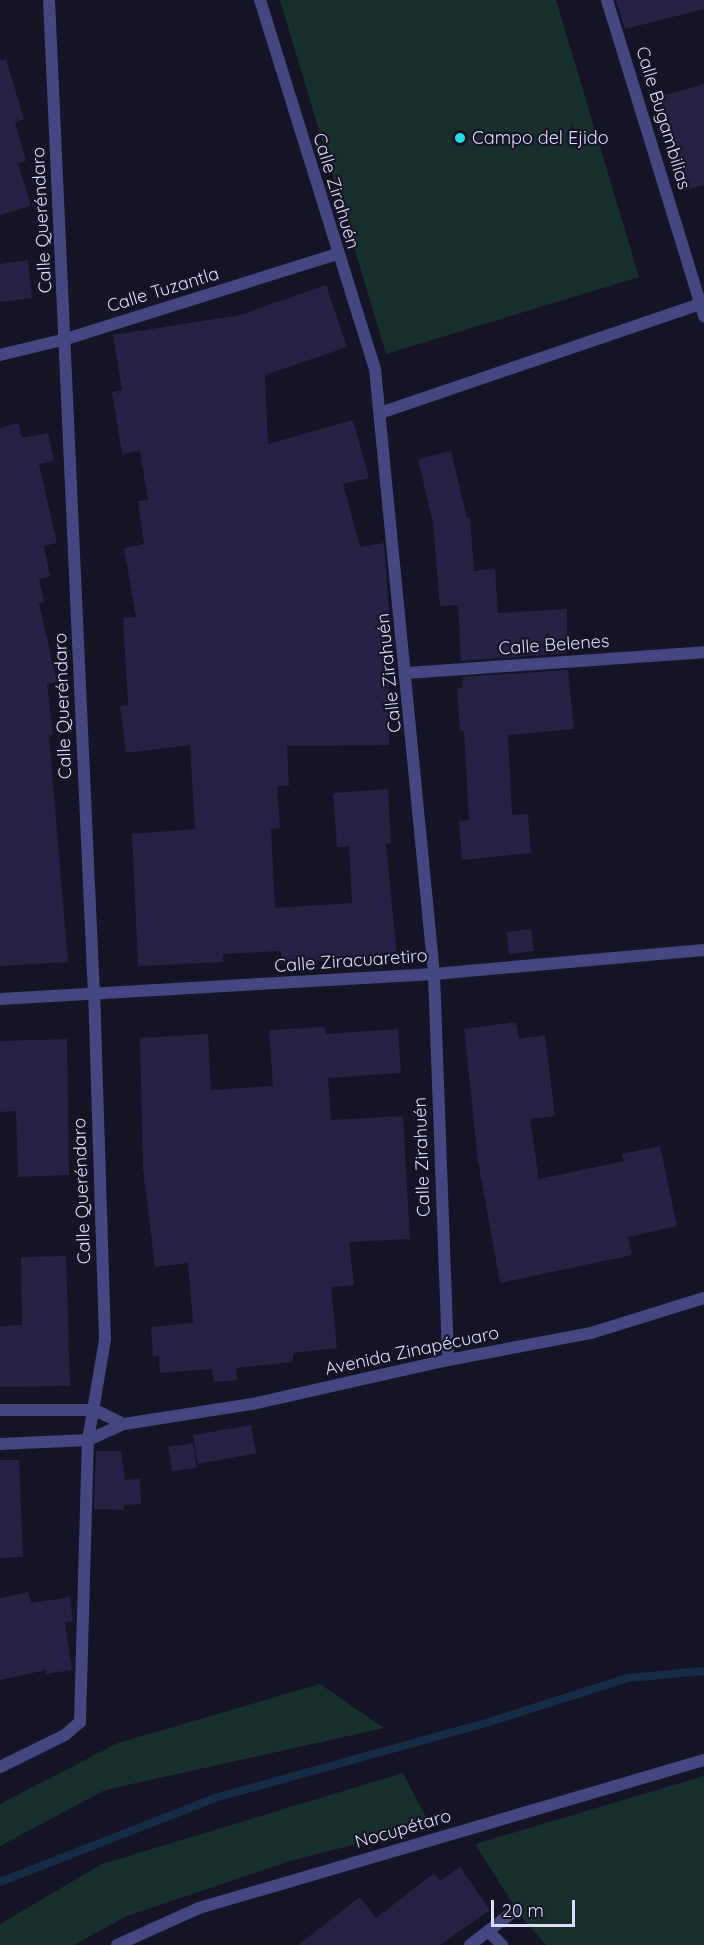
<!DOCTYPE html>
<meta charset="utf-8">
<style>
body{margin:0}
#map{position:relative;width:704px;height:1945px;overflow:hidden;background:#151326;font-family:Quicksand,sans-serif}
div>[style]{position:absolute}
.green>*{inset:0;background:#17302d}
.stream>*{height:8px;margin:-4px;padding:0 4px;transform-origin:4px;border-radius:4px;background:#152d48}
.building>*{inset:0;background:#262145;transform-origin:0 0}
.street>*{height:12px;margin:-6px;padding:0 6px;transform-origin:6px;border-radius:6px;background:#444780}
.dots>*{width:16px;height:16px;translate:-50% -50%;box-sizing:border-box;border:3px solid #151326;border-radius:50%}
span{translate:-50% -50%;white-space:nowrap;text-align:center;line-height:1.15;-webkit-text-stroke:4.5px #151326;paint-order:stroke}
.street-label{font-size:18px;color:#deddfb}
.poi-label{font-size:18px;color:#deddfb}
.left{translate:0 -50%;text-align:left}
.scale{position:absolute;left:491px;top:1900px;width:84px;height:27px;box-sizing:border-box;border:3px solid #deddfb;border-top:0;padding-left:8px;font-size:18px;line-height:21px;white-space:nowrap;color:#deddfb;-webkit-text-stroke:4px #151326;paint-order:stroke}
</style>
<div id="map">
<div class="green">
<div style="clip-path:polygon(280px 0,556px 0,639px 277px,386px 354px)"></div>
<div style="clip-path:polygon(320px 1684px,384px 1728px,105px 1790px,0 1846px,0 1804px,118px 1743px)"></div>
<div style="clip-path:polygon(403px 1773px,430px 1825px,290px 1861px,127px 1916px,74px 1945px,0 1945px,0 1924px,102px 1864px)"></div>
<div style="clip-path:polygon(704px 1776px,704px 1945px,546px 1945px,520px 1915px,475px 1844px)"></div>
</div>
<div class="stream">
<div style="left:0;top:1882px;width:231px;rotate:-21.3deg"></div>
<div style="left:215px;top:1798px;width:284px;rotate:-15.5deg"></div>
<div style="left:489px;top:1722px;width:146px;rotate:-17.6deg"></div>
<div style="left:628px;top:1678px;width:76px;rotate:-5.3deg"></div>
</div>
<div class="building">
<div style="clip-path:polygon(616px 0,704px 0,704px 9px,625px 29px)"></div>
<div style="clip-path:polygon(6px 59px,24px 119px,15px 122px,26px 161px,18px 163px,31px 206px,0 215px,0 60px)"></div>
<div style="clip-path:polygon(704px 84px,704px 185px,682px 191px,654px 98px)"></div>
<div style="clip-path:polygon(28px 260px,32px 298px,0 302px,0 264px)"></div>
<div style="clip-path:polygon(326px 285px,347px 347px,265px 375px,268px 444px,353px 420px,369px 478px,343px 484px,360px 547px,384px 543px,393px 667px,389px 667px,389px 745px,287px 746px,289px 786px,277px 786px,280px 828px,271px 829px,275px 908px,352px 903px,349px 846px,337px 847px,333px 793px,388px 789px,391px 843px,386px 844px,397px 957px,282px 963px,281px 951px,223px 954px,223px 962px,138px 966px,132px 834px,195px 829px,190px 745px,126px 753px,120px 706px,128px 705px,123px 618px,136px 617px,124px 548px,144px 544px,138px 501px,148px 500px,140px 451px,122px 454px,112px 392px,122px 390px,113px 335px,240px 315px)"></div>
<div style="clip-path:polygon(18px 423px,22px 438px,48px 433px,54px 461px,39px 464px,57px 543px,44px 546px,50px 576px,39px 579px,44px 602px,39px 603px,57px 682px,47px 684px,53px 735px,49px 735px,68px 962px,0 966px,0 428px)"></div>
<div style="clip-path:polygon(451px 451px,467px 518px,470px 517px,474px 571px,495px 569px,498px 613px,567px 609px,567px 653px,461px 661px,458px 605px,440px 606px,433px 523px,418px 459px)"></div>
<div style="clip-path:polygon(568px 670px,574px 729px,508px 735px,512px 815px,528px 814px,531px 853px,462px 860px,459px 821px,469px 820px,464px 731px,460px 731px,457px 688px,463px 687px,462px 677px)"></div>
<div style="left:531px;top:929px;width:22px;height:25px;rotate:82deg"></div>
<div style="clip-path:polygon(516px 1022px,519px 1039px,545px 1035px,555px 1116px,530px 1119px,539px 1179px,624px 1161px,622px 1154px,660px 1146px,677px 1226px,628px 1237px,632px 1255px,500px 1283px,478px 1161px,464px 1029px)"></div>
<div style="clip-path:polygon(325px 1027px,326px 1034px,398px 1029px,401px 1073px,328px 1078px,331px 1120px,403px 1116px,410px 1239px,349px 1242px,354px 1285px,331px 1287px,337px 1348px,293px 1353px,293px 1362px,236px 1368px,237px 1380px,214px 1382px,212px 1369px,160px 1373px,159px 1356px,153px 1357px,151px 1327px,193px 1323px,188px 1263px,155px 1267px,143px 1169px,140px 1038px,208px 1034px,211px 1090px,273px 1086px,269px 1030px)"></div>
<div style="clip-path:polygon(67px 1039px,69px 1175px,18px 1177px,16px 1111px,0 1112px,0 1041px)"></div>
<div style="clip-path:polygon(66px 1256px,70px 1386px,0 1387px,0 1326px,22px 1325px,21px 1257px)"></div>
<div style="left:251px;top:1425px;width:29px;height:59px;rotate:80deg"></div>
<div style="left:193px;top:1443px;width:25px;height:25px;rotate:81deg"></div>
<div style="clip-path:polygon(96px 1451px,121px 1451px,125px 1480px,140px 1479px,141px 1504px,124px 1505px,124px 1510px,94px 1509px)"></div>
<div style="clip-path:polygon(0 1460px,19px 1460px,23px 1557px,0 1558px)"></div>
<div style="clip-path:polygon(28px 1592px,31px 1603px,70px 1597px,73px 1621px,65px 1622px,72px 1670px,46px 1674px,46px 1670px,0 1680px,0 1598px)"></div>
<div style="clip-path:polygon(460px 1867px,490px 1910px,440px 1945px,298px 1945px,360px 1897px,376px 1918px,434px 1873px,440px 1881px)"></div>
</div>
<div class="street">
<div style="left:260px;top:0;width:387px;rotate:72.7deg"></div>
<div style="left:375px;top:369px;width:608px;rotate:84.43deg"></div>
<div style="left:434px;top:974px;width:386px;rotate:87.9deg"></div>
<div style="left:607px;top:0;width:331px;rotate:72.9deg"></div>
<div style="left:0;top:355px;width:68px;rotate:-13.6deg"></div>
<div style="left:66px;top:339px;width:284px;rotate:-17.4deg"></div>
<div style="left:380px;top:413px;width:339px;rotate:-18.8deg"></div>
<div style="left:407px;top:673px;width:298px;rotate:-4deg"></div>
<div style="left:0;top:999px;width:435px;rotate:-3.3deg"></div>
<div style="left:434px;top:974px;width:271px;rotate:-5.1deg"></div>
<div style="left:0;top:1410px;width:95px"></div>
<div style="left:95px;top:1410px;width:32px;rotate:26deg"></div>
<div style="left:0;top:1444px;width:88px;rotate:-2.6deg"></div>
<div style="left:88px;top:1440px;width:39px;rotate:-24deg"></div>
<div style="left:124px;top:1424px;width:130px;rotate:-8.9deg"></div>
<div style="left:252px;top:1404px;width:201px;rotate:-12.7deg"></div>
<div style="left:448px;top:1360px;width:146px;rotate:-10.7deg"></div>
<div style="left:591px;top:1333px;width:118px;rotate:-17.2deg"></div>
<div style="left:0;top:1767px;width:72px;rotate:-26.2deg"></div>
<div style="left:65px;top:1735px;width:20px;rotate:-41deg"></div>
<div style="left:80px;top:1722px;width:282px;rotate:-88.4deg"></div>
<div style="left:88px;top:1440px;width:102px;rotate:-80.4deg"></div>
<div style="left:105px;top:1339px;width:344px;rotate:-91.8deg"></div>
<div style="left:94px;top:995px;width:996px;rotate:-92.59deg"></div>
<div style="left:488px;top:1931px;width:20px;rotate:45deg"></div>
<div style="left:117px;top:1945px;width:90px;rotate:-24.3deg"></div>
<div style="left:199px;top:1908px;width:526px;rotate:-16.33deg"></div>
<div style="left:470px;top:1945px;width:59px;rotate:-37.5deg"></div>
</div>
<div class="dots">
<div style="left:460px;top:138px;background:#21dfe3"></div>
</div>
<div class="street-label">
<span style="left:663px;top:118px;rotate:73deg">Calle Bugambilias</span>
<span style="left:336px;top:191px;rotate:73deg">Calle Zirahuén</span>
<span style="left:42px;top:220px;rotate:-93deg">Calle Queréndaro</span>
<span style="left:163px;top:290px;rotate:-17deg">Calle Tuzantla</span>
<span style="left:554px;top:645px;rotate:-4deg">Calle Belenes</span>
<span style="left:389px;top:673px;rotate:-96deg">Calle Zirahuén</span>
<span style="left:63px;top:706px;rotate:-92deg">Calle Queréndaro</span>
<span style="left:351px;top:961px;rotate:-4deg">Calle Ziracuaretiro</span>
<span style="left:422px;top:1157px;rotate:-92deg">Calle Zirahuén</span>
<span style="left:82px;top:1191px;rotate:-92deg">Calle Queréndaro</span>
<span style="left:412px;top:1351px;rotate:-12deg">Avenida Zinapécuaro</span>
<span style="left:403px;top:1829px;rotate:-16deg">Nocupétaro</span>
</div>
<div class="poi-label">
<span class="left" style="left:472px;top:138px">Campo del Ejido</span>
</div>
<div class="scale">20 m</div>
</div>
